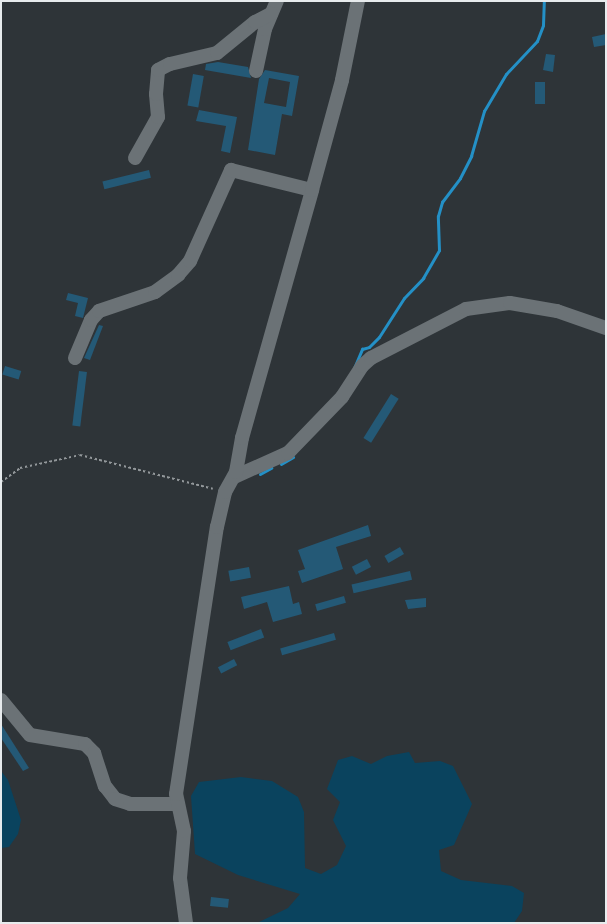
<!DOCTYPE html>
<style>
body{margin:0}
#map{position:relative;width:607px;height:924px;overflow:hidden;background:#2e3438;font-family:"Libre Baskerville",serif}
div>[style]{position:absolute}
.green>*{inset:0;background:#0a435e}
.stream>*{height:3px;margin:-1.5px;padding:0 1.5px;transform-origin:1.5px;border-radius:1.5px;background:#2490c6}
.building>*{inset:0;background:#245976;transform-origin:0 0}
.path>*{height:2px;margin-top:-1px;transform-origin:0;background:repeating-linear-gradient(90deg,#92979a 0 2.5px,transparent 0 5px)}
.minor>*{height:14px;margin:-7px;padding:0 7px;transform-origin:7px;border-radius:7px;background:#6b7276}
span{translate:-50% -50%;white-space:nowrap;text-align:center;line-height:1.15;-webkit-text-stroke:4px #2e3438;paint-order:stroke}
.frame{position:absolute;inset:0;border:2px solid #e7ebed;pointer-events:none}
</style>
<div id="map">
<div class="green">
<div style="clip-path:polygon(409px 752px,415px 763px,440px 761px,453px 766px,472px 804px,454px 845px,439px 850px,441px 871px,461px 880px,512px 886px,524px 893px,522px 911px,514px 923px,257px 923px,288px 908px,300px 894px,238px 875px,195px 854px,191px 796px,199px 782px,241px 777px,272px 781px,298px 797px,304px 812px,305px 868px,321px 874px,337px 865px,346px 846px,333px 820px,340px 802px,327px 789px,338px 760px,352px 756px,371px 764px,387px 756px)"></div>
<div style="clip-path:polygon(1px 771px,8px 780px,21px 820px,18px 834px,9px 847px,1px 848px)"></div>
</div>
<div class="stream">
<div style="left:354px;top:368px;width:21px;rotate:-67deg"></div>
<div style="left:362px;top:349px;width:7px;rotate:-16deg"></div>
<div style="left:369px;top:347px;width:14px;rotate:-45deg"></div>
<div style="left:379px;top:337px;width:46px;rotate:-57.3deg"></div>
<div style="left:404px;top:298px;width:28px;rotate:-46deg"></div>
<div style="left:423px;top:278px;width:32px;rotate:-60deg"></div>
<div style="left:439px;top:250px;width:34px;rotate:-92deg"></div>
<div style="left:438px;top:216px;width:15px;rotate:-74deg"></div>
<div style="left:442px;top:202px;width:30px;rotate:-53deg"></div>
<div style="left:460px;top:178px;width:25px;rotate:-63deg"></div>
<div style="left:471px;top:156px;width:47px;rotate:-73.9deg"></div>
<div style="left:484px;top:111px;width:43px;rotate:-59.3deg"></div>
<div style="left:506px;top:74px;width:45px;rotate:-46.8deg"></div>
<div style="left:537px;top:41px;width:17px;rotate:-69deg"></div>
<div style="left:543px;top:25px;width:24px;rotate:-88deg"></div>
<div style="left:281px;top:464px;width:14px;rotate:-30deg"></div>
<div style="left:260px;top:474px;width:13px;rotate:-29deg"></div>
</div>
<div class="building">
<div style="clip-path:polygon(606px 34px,606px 45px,594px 47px,592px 37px)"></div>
<div style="clip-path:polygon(546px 54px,555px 55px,553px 72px,543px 70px)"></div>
<div style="clip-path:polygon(218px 62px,248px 67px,251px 78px,205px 70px,206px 64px)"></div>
<div style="clip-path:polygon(evenodd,265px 70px,299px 76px,292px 116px,282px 114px,275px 155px,248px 150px,259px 79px,265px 70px,269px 78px,290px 82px,286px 107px,264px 103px,269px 78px)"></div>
<div style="left:193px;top:74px;width:11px;height:32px;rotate:10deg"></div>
<div style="left:535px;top:82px;width:10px;height:22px"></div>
<div style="clip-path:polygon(199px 110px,237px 117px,230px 153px,221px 151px,226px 126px,196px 121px)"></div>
<div style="left:149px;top:170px;width:8px;height:48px;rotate:76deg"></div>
<div style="clip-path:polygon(68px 293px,88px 298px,83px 318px,75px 316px,78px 303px,66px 300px)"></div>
<div style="clip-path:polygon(99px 325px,103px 326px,90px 360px,84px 358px)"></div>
<div style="left:5px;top:366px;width:17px;height:9px;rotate:17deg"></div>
<div style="left:79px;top:371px;width:8px;height:55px;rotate:7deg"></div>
<div style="left:391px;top:394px;width:9px;height:52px;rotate:32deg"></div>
<div style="clip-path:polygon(368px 525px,371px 536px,336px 547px,343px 569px,302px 583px,298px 571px,305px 569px,298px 550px)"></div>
<div style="left:400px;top:547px;width:8px;height:18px;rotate:60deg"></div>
<div style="left:367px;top:559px;width:9px;height:17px;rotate:63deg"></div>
<div style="left:249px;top:567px;width:11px;height:21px;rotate:80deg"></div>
<div style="left:410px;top:571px;width:9px;height:60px;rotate:77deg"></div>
<div style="clip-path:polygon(289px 586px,293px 604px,299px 602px,302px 614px,273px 622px,267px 602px,244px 609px,241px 597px)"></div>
<div style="left:344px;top:596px;width:7px;height:30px;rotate:74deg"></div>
<div style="clip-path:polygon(426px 598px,426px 607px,408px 609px,405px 600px)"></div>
<div style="left:261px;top:629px;width:9px;height:36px;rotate:69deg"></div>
<div style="left:334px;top:633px;width:7px;height:56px;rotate:74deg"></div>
<div style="left:234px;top:659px;width:7px;height:18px;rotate:63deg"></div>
<div style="clip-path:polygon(1px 724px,29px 768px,23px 771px,1px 738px)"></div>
<div style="left:211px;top:897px;width:18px;height:9px;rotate:6deg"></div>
</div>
<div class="path">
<div style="left:1px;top:482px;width:24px;rotate:-36deg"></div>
<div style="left:20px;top:468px;width:61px;rotate:-12.2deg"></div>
<div style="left:80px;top:455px;width:137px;rotate:14.3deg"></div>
</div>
<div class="minor">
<div style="left:256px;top:71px;width:43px;rotate:-77.9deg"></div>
<div style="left:265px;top:29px;width:30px;rotate:-67deg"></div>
<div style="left:135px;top:158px;width:47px;rotate:-60.7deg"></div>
<div style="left:158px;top:117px;width:23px;rotate:-95deg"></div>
<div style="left:156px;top:94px;width:24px;rotate:-85deg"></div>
<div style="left:158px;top:70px;width:13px;rotate:-27deg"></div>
<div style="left:170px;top:64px;width:48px;rotate:-13.2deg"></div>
<div style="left:217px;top:53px;width:49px;rotate:-39.2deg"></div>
<div style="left:255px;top:22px;width:18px;rotate:-27deg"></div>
<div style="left:75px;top:358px;width:41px;rotate:-67.2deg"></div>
<div style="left:91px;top:320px;width:12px;rotate:-48deg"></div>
<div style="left:99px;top:311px;width:59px;rotate:-18.7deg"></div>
<div style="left:155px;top:292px;width:29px;rotate:-36deg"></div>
<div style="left:178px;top:275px;width:18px;rotate:-49deg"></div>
<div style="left:190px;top:261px;width:100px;rotate:-65.7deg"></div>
<div style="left:231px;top:170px;width:83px;rotate:13.9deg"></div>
<div style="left:234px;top:477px;width:59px;rotate:-24deg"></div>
<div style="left:288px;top:453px;width:78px;rotate:-46deg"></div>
<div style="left:342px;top:397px;width:37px;rotate:-57deg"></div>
<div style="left:362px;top:366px;width:12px;rotate:-42deg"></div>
<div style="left:371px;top:358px;width:107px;rotate:-27.3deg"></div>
<div style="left:466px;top:309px;width:44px;rotate:-7.8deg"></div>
<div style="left:510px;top:303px;width:48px;rotate:9.7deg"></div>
<div style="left:557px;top:311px;width:52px;rotate:19.1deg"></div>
<div style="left:1px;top:700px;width:45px;rotate:50.4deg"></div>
<div style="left:30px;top:735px;width:56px;rotate:9.3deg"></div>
<div style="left:85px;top:744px;width:13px;rotate:45deg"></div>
<div style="left:94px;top:753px;width:35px;rotate:72deg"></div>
<div style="left:105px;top:786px;width:16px;rotate:52deg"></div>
<div style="left:115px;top:799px;width:16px;rotate:18deg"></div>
<div style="left:130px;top:804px;width:46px"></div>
<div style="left:186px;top:923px;width:45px;rotate:-97.6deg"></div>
<div style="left:180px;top:878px;width:47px;rotate:-85.1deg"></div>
<div style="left:184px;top:831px;width:38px;rotate:-102deg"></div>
<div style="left:176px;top:794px;width:270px;rotate:-81.3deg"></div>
<div style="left:217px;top:527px;width:36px;rotate:-77deg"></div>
<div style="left:225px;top:492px;width:23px;rotate:-61deg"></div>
<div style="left:236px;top:472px;width:35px;rotate:-80deg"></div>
<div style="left:242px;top:438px;width:258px;rotate:-74.2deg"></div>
<div style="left:312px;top:190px;width:114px;rotate:-74.7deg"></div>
<div style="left:342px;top:80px;width:81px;rotate:-78.6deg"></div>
</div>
<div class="frame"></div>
</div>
